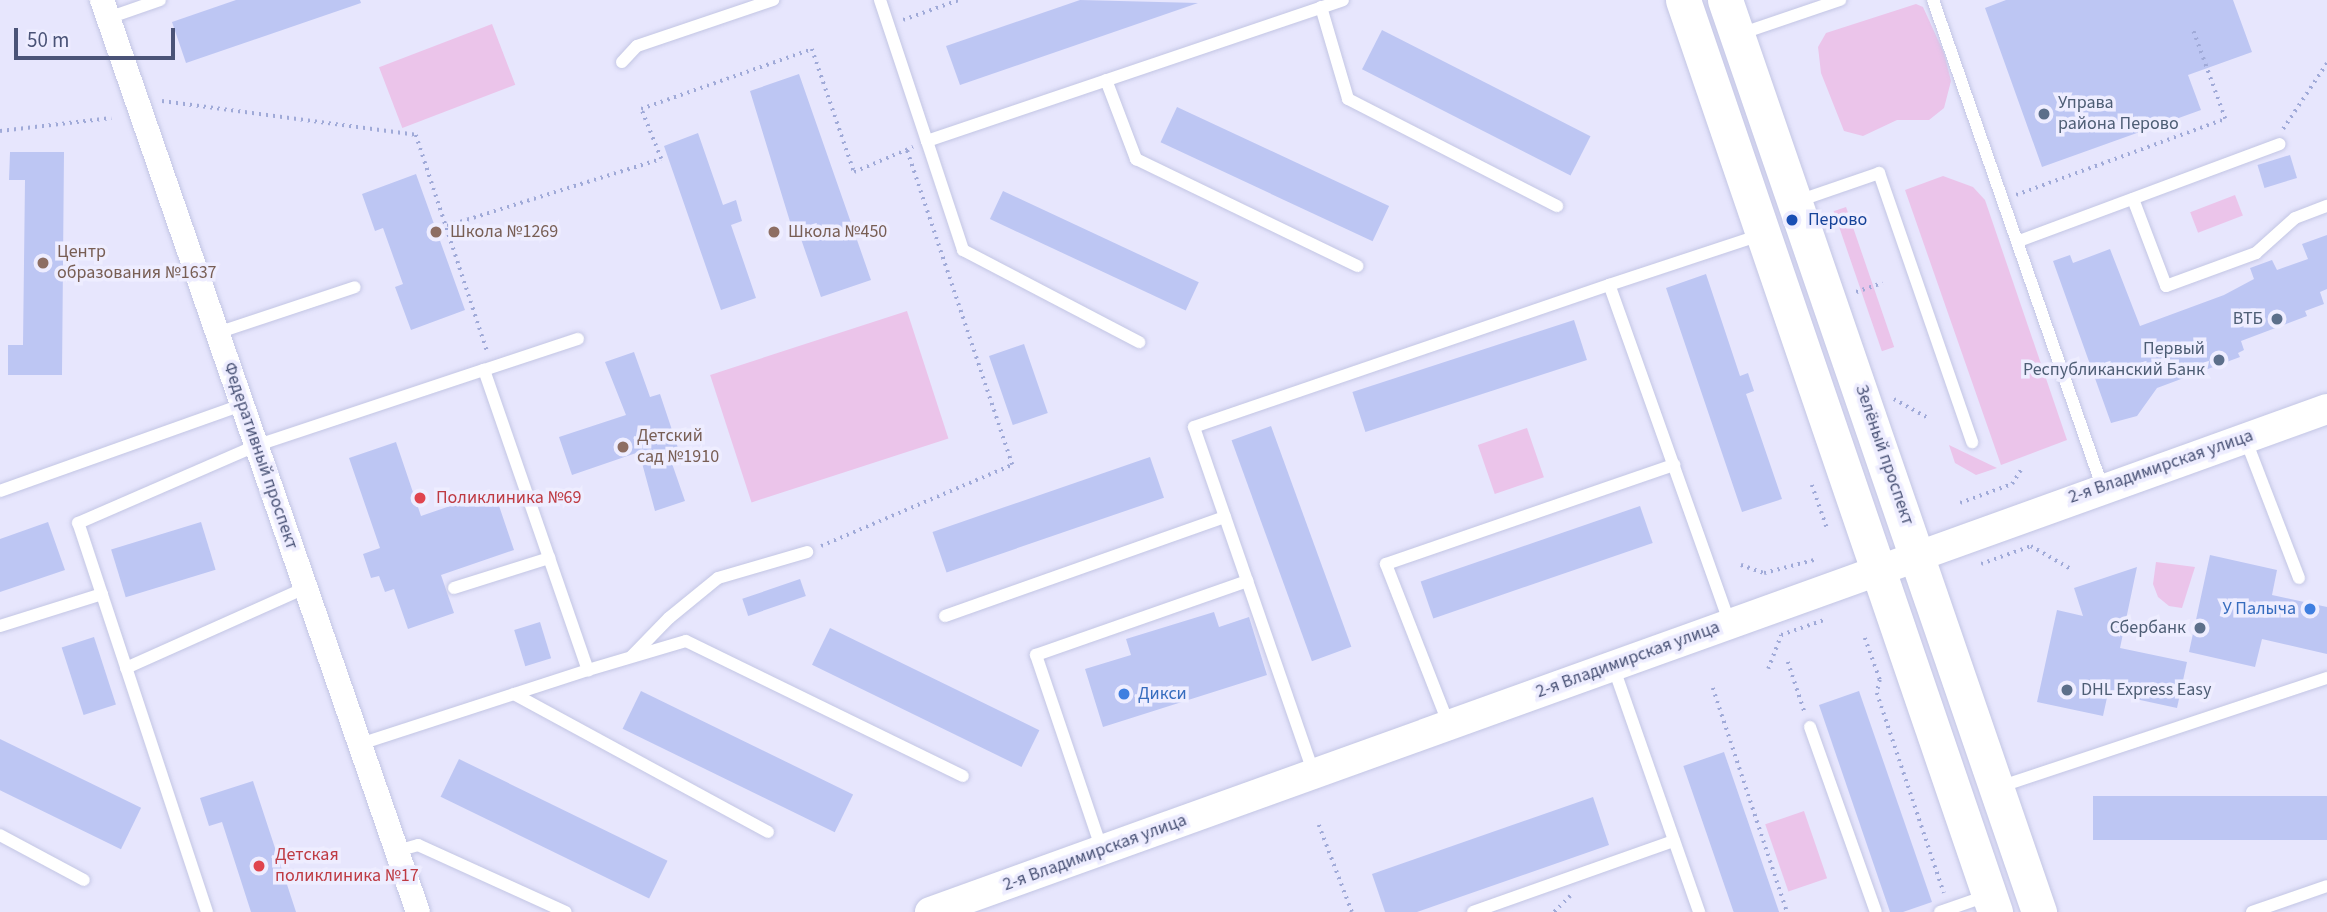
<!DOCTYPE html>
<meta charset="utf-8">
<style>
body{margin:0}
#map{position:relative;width:2327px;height:912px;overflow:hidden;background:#e7e6fd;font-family:"Source Sans 3",sans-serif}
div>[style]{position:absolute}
.green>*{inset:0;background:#ebc4ea;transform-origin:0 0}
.building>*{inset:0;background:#bdc6f3;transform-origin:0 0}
.path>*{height:3.5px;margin-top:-1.75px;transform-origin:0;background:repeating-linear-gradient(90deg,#a0aad8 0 2px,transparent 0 7px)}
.roads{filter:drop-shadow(0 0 2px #c3c6e4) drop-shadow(0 0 2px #c3c6e4)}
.service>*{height:12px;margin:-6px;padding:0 6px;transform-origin:6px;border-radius:6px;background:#fff}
.minor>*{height:24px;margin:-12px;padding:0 12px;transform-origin:12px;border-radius:12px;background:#fff}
.tertiary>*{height:30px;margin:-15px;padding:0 15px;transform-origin:15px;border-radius:15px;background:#fff}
.secondary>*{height:35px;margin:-17.5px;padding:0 17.5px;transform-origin:17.5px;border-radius:17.5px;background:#fff}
.dots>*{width:19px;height:19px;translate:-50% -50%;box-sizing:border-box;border:4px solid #eeedff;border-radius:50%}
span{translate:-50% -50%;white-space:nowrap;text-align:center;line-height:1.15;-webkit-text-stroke:7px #eeedff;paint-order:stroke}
.service-label{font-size:18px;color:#4e5e75}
.left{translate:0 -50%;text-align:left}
.right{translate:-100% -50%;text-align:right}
.transit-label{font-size:18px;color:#164399}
.education-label{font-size:18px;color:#785e54}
.street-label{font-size:18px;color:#4a5377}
.health-label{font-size:18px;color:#be3a42}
.shop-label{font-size:18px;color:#366cbe}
.scale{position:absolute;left:14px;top:28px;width:161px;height:32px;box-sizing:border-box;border:4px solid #4a5377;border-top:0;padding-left:9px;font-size:21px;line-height:24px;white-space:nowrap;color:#4a5377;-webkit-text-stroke:5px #eeedff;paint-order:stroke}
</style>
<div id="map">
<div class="green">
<div style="clip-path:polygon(1916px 4px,1923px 7px,1944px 53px,1951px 81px,1944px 108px,1929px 120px,1897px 120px,1863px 136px,1844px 131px,1821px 73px,1818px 47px,1826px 33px)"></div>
<div style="left:492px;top:24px;width:65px;height:121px;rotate:69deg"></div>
<div style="clip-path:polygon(1943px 176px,1973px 187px,1985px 200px,2067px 440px,2001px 465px,1905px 190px)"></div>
<div style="left:2235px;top:195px;width:22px;height:48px;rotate:69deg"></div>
<div style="left:1846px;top:207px;width:148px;height:13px;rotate:71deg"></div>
<div style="left:907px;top:311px;width:134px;height:207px;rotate:72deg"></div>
<div style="left:1527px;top:428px;width:52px;height:52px;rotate:71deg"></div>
<div style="clip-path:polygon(1949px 445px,1997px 468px,1976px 475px,1955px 463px)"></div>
<div style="clip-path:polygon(2156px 562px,2195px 567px,2182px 608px,2169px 606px,2158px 597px,2153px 584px)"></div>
<div style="left:1804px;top:811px;width:71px;height:41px;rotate:71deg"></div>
</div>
<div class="building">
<div style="clip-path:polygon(236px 0,360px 0,361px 3px,186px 63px,172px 22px)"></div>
<div style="clip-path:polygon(1080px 0,1198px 3px,960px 85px,946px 46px)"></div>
<div style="clip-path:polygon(2006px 0,2233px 0,2252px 52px,2188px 75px,2201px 110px,2042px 167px,1985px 8px)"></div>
<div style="left:1382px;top:30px;width:234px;height:44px;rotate:27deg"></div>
<div style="clip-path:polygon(799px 74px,871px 280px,821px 297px,800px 236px,795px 238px,750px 91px)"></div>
<div style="left:1177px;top:107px;width:234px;height:39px;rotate:25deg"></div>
<div style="clip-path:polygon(698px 133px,723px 205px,736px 200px,742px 221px,731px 225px,756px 298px,721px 310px,664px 146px)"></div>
<div style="clip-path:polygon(10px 152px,64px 152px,62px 375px,8px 375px,8px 345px,23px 345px,25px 180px,9px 180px)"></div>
<div style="left:2290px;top:155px;width:24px;height:34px;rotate:73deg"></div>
<div style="clip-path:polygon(416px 174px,465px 310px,411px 330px,395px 287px,403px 284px,383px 228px,375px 231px,362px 194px)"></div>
<div style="left:1003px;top:191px;width:216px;height:31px;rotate:25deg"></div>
<div style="clip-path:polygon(2327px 235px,2327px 289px,2320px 292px,2324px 304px,2305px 311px,2307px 316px,2241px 341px,2244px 350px,2238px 353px,2240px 357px,2157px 388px,2137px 416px,2111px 423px,2053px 261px,2070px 255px,2073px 263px,2110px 249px,2140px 326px,2224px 295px,2254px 279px,2250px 268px,2272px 260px,2277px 270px,2308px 259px,2302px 244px)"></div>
<div style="clip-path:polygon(1706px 274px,1740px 376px,1748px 373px,1754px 391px,1746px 394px,1782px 499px,1742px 512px,1666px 288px)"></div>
<div style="left:1574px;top:320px;width:42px;height:233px;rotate:72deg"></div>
<div style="left:1024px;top:344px;width:73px;height:37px;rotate:71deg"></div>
<div style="clip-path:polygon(634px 352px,650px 397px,660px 394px,678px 448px,668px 452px,685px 501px,655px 511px,639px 452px,572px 475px,559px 437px,626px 415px,605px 362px)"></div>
<div style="left:1271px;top:426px;width:235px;height:42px;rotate:70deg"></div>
<div style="clip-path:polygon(396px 442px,421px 516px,494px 491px,514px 550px,441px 575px,454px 613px,408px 629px,394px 589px,385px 592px,379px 576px,371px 578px,363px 554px,380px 548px,349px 458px)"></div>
<div style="left:1150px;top:457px;width:43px;height:230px;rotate:71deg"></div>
<div style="left:1640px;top:506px;width:39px;height:232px;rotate:71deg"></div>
<div style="clip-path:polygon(48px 522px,65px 570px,0 592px,0 539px)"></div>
<div style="left:201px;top:522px;width:50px;height:94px;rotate:73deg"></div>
<div style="clip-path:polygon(2210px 555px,2277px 570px,2272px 595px,2327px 607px,2327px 654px,2262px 639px,2255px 667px,2189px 652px)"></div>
<div style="clip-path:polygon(2137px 567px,2120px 648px,2187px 662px,2177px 708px,2108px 693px,2103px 716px,2037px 702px,2057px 610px,2083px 616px,2074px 588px)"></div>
<div style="left:800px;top:579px;width:18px;height:61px;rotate:71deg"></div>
<div style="clip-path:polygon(1214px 612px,1219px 627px,1249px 617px,1267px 675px,1103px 727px,1085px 669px,1131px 655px,1126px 639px)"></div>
<div style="left:540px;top:622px;width:38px;height:27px;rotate:73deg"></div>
<div style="left:830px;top:628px;width:233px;height:41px;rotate:26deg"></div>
<div style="left:94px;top:637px;width:71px;height:34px;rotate:72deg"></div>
<div style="left:641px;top:691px;width:236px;height:42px;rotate:26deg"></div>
<div style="clip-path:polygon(1859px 691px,1932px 902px,1903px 912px,1890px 912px,1819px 705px)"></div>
<div style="left:0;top:739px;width:157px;height:46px;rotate:26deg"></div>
<div style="left:1724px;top:752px;width:170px;height:43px;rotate:71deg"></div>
<div style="left:459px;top:759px;width:232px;height:42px;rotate:26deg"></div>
<div style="clip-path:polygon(253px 781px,296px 912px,251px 912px,222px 822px,209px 826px,200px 798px)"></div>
<div style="left:2327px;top:796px;width:44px;height:234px;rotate:90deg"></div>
<div style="clip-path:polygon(1593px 797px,1609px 845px,1417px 912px,1385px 912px,1372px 874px)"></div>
</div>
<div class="path">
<div style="left:903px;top:20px;width:59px;rotate:-19.7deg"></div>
<div style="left:162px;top:101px;width:256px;rotate:7.6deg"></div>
<div style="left:416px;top:135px;width:227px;rotate:71.8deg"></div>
<div style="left:2283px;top:129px;width:79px;rotate:-56.3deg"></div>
<div style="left:0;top:131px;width:112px;rotate:-6.7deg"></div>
<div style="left:2016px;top:195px;width:222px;rotate:-20deg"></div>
<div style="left:2225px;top:119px;width:97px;rotate:-109.9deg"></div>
<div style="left:447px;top:226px;width:224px;rotate:-17.4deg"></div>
<div style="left:661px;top:159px;width:54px;rotate:-111.8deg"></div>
<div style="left:641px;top:109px;width:181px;rotate:-19.3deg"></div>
<div style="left:812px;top:49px;width:130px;rotate:71.1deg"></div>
<div style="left:854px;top:172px;width:64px;rotate:-23deg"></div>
<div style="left:1856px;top:292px;width:28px;rotate:-19deg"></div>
<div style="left:1894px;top:399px;width:39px;rotate:29deg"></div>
<div style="left:1812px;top:485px;width:46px;rotate:70.8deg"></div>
<div style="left:1960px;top:503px;width:55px;rotate:-20.1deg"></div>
<div style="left:2012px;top:484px;width:19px;rotate:-58deg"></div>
<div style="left:821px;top:546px;width:207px;rotate:-23deg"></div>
<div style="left:1012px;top:465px;width:333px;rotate:-108.5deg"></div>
<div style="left:1981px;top:564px;width:53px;rotate:-19.8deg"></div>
<div style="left:2031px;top:546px;width:46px;rotate:29.9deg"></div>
<div style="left:1741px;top:565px;width:24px;rotate:19deg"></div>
<div style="left:1764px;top:573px;width:52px;rotate:-14.6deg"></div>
<div style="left:1865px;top:638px;width:45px;rotate:70.3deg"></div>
<div style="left:1880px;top:680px;width:13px;rotate:103deg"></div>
<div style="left:1877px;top:693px;width:211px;rotate:71.5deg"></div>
<div style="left:1788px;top:662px;width:54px;rotate:71.6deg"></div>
<div style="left:1768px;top:669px;width:36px;rotate:-69deg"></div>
<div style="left:1781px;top:635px;width:46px;rotate:-19.2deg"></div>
<div style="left:1713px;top:688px;width:236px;rotate:71.7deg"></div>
<div style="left:1319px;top:825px;width:93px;rotate:69.2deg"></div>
<div style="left:1554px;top:912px;width:23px;rotate:-45deg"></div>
</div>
<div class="roads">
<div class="service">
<div style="left:880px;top:0;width:149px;rotate:71.6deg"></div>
<div style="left:927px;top:141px;width:439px;rotate:-18.7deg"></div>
<div style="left:1933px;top:0;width:515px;rotate:70.83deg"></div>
<div style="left:1321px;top:7px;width:96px;rotate:73.6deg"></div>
<div style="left:1348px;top:99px;width:235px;rotate:27.1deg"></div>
<div style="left:108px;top:18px;width:55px;rotate:-19.1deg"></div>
<div style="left:1740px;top:34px;width:106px;rotate:-18.8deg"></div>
<div style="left:622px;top:62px;width:22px;rotate:-47deg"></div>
<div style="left:637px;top:46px;width:144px;rotate:-18.7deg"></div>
<div style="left:1106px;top:80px;width:85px;rotate:69.2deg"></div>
<div style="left:1136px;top:159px;width:246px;rotate:25.8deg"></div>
<div style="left:927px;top:141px;width:115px;rotate:71.7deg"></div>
<div style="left:963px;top:250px;width:199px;rotate:27.6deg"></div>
<div style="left:2133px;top:199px;width:93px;rotate:69.2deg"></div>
<div style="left:2166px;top:286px;width:96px;rotate:-20.1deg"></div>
<div style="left:2256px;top:253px;width:52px;rotate:-41.9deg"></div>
<div style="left:2295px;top:218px;width:34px;rotate:-21deg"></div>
<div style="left:1795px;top:202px;width:89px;rotate:-19deg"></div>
<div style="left:1879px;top:173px;width:285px;rotate:70.9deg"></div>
<div style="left:2019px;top:241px;width:278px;rotate:-20.4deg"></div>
<div style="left:217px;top:333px;width:145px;rotate:-18.4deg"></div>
<div style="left:484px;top:370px;width:99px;rotate:-18.3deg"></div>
<div style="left:2245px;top:438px;width:150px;rotate:68.9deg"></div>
<div style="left:0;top:491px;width:257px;rotate:-19.6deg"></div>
<div style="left:454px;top:588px;width:100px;rotate:-17.5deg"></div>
<div style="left:945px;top:616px;width:297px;rotate:-19.5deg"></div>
<div style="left:1730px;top:624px;width:360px;rotate:-109.6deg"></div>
<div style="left:1609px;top:285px;width:159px;rotate:-18.3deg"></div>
<div style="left:0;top:626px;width:107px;rotate:-17.4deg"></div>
<div style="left:632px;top:656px;width:53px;rotate:-45.8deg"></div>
<div style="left:669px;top:618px;width:63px;rotate:-39.2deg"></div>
<div style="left:718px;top:578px;width:93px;rotate:-16.3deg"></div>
<div style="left:1613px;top:666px;width:261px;rotate:70.7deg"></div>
<div style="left:126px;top:668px;width:196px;rotate:-24.1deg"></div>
<div style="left:588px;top:670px;width:102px;rotate:-16.5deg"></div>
<div style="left:686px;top:641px;width:308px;rotate:26deg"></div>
<div style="left:514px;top:694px;width:289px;rotate:28.5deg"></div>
<div style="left:1449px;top:725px;width:173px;rotate:-111.4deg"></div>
<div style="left:1386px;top:564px;width:305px;rotate:-19deg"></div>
<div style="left:1810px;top:727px;width:196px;rotate:70.4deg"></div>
<div style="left:1314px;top:774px;width:367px;rotate:-109.1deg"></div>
<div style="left:1194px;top:427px;width:439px;rotate:-18.9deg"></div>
<div style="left:1999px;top:787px;width:346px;rotate:-18.4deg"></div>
<div style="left:0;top:835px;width:95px;rotate:28.2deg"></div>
<div style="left:1102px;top:850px;width:206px;rotate:-108.7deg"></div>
<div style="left:1036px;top:655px;width:224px;rotate:-19.3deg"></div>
<div style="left:397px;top:851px;width:22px;rotate:-16deg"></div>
<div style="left:418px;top:845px;width:162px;rotate:24.4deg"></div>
<div style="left:207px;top:912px;width:410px;rotate:-108.3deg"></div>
<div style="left:78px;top:523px;width:193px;rotate:-23.5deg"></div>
<div style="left:255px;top:446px;width:241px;rotate:-18.4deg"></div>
<div style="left:484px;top:370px;width:318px;rotate:70.9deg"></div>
<div style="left:588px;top:670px;width:240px;rotate:162deg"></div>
<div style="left:1473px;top:912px;width:213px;rotate:-19.5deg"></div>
<div style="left:1940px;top:912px;width:52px;rotate:-19.1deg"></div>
<div style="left:2252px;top:912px;width:79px;rotate:-19.1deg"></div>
</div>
<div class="minor">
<div style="left:102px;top:0;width:965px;rotate:70.89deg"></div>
</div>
<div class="tertiary">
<div style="left:930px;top:912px;width:1485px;rotate:-19.8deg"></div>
</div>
<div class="secondary">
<div style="left:1683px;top:0;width:964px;rotate:71.11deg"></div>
<div style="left:1725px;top:0;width:965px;rotate:71deg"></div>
</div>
</div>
<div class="dots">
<div style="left:2044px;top:114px;background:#5c6f8a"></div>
<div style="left:1792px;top:220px;background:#1a4fb4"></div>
<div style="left:436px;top:232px;background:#8d6e63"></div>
<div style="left:774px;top:232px;background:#8d6e63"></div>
<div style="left:43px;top:263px;background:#8d6e63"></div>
<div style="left:2277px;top:319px;background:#5c6f8a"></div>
<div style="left:2219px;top:360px;background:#5c6f8a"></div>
<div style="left:623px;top:447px;background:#8d6e63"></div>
<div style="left:420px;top:498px;background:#e0444e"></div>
<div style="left:2310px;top:609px;background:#3f7fe0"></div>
<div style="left:2200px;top:628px;background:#5c6f8a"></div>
<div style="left:2067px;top:690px;background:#5c6f8a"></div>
<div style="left:1124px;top:694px;background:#3f7fe0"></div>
<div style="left:259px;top:866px;background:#e0444e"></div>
</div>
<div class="service-label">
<span class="left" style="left:2058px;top:114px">Управа<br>района Перово</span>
<span class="right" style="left:2263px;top:319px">ВТБ</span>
<span class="right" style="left:2205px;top:360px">Первый<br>Республиканский Банк</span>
<span class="right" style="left:2186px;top:628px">Сбербанк</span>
<span class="left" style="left:2081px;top:690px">DHL Express Easy</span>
</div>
<div class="transit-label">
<span class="left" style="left:1808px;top:220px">Перово</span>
</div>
<div class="education-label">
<span class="left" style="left:450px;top:232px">Школа №1269</span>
<span class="left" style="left:788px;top:232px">Школа №450</span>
<span class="left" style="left:57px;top:263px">Центр<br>образования №1637</span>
<span class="left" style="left:637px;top:447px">Детский<br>сад №1910</span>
</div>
<div class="street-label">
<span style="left:1884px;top:455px;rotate:71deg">Зелёный проспект</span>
<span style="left:260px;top:456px;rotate:71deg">Федеративный проспект</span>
<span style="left:2161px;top:467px;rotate:-19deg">2-я Владимирская улица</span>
<span style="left:1628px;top:660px;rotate:-20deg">2-я Владимирская улица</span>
<span style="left:1095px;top:853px;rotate:-20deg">2-я Владимирская улица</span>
</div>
<div class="health-label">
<span class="left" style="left:436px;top:498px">Поликлиника №69</span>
<span class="left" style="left:275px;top:866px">Детская<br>поликлиника №17</span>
</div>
<div class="shop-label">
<span class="right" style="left:2296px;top:609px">У Палыча</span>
<span class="left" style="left:1138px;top:694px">Дикси</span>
</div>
<div class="scale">50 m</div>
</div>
